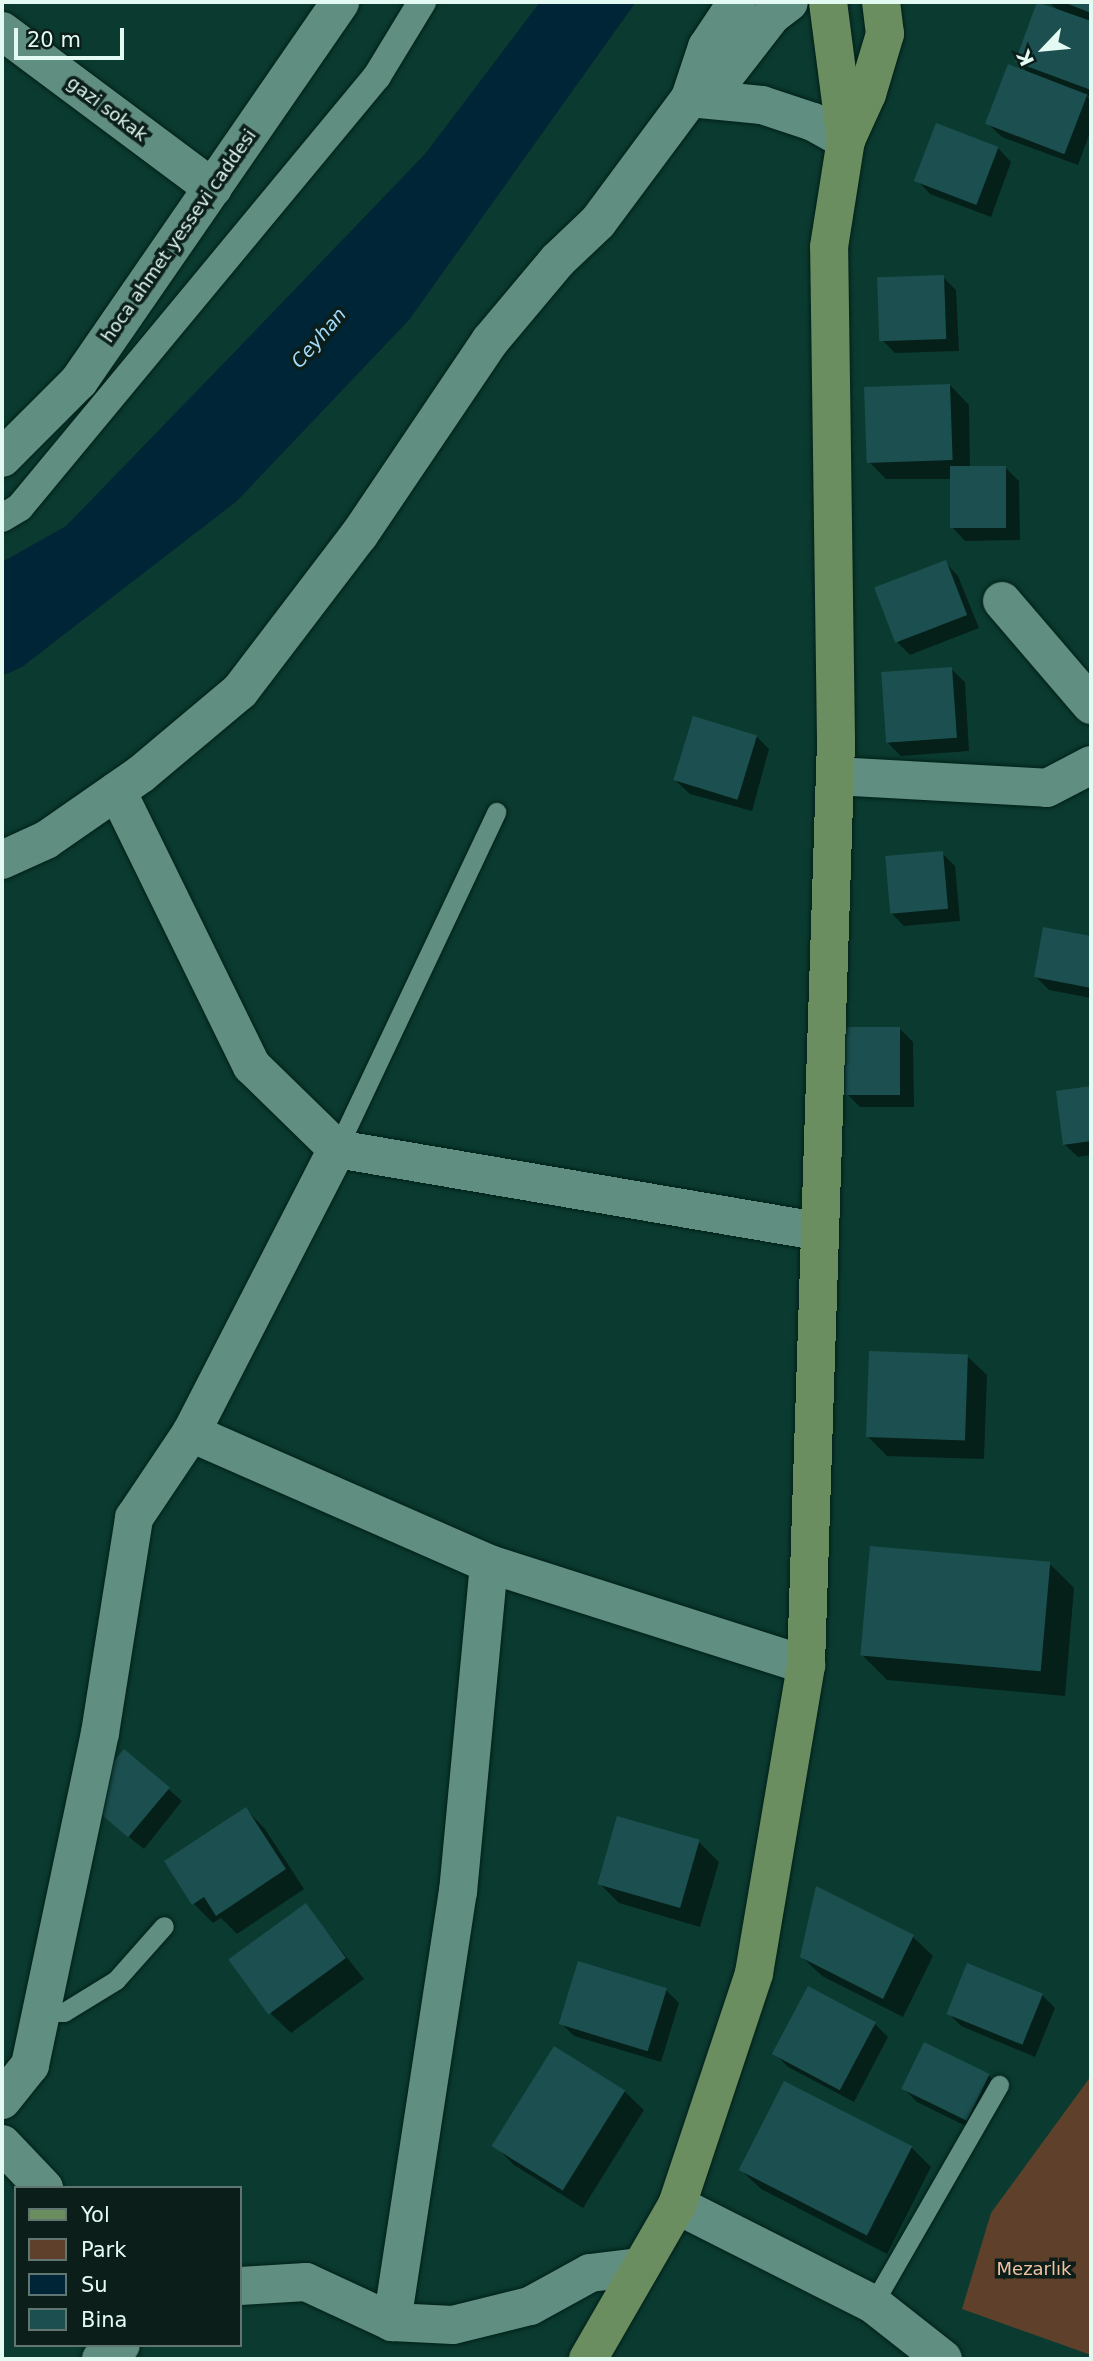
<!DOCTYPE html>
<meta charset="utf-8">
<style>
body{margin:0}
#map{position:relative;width:1093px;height:2361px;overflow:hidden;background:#0b3b30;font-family:"DejaVu Sans",sans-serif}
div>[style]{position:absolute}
.green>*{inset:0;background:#5f402b}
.water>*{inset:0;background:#002537}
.shadow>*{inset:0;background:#0007}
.building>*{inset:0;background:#1c4f4f;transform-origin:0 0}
.roads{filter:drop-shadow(0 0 2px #002019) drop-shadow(0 0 2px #002019)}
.service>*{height:19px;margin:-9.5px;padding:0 9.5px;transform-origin:9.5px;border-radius:9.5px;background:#608e80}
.pedestrian>*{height:28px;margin:-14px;padding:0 14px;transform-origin:14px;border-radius:14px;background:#608e80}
.minor>*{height:38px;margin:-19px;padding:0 19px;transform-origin:19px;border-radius:19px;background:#608e80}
.secondary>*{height:38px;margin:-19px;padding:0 19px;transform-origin:19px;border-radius:19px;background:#6b8e60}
span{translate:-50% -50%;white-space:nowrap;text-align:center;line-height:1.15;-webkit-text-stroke:7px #0b1e19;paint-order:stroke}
.street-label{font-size:18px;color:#e2faf2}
.park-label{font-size:18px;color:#f5c3a3}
.water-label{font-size:19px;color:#a3dafa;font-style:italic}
.frame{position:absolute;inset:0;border:4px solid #e2faf2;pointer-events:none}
.legend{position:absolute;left:14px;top:2186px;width:228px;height:161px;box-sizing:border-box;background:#0b1e19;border:2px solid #617670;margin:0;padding:9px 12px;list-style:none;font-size:21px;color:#e2faf2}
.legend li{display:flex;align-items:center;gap:14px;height:35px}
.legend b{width:35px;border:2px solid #617670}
.north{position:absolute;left:1009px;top:14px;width:70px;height:70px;-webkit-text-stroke:5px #0b1e19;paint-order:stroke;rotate:244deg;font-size:19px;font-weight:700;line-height:28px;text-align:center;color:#e2faf2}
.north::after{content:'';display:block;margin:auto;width:24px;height:32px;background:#e2faf2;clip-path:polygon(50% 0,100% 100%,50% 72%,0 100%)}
.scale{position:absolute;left:14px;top:28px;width:110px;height:32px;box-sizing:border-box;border:4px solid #e2faf2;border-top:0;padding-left:9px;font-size:21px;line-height:24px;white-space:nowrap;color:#e2faf2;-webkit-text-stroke:5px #0b1e19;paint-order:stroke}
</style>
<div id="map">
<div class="green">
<div style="clip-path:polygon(1091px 2076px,1091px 2355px,962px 2309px,991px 2213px)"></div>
</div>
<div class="water">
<div style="clip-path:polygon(540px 2px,636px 2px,409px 320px,237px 501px,22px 667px,2px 676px,2px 562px,66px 526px,250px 336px,425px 154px)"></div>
</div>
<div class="shadow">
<div style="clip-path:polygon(1049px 2px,1091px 2px,1091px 97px,1086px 95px,1091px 101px,1091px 130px,1078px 165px,1002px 137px,988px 124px,1029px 74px,1017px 62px,1059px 11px)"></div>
<div style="clip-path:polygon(998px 148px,1011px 162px,991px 217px,930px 194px,917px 180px)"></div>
<div style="clip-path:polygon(943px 277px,956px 290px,959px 351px,895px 353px,882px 340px)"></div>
<div style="clip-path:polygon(950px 385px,969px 405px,970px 468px,1006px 468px,1019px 481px,1020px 540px,965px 541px,952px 527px,952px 479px,886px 479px,867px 460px)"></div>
<div style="clip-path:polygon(945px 562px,958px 576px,979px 628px,910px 655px,897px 642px)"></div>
<div style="clip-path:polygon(951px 669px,965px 682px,969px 751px,901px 756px,888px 743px)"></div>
<div style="clip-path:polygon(756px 736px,769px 749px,752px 811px,690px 794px,676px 781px)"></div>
<div style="clip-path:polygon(942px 853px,955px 866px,960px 921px,904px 926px,891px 913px)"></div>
<div style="clip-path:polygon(1045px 929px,1091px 938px,1091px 998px,1049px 990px,1036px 977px)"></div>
<div style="clip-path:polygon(900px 1029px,913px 1042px,914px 1107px,860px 1107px,847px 1094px)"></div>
<div style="clip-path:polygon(1091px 1088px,1091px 1155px,1078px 1157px,1064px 1144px,1058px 1093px)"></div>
<div style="clip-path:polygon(967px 1356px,987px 1375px,984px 1459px,887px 1456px,868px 1437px)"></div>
<div style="clip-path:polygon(1049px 1563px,1074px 1588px,1065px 1696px,887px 1680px,862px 1655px)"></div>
<div style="clip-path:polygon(124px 1751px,182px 1801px,144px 1849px,98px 1812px)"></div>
<div style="clip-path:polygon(246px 1809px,265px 1829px,304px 1889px,237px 1934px,221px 1918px,213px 1923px,194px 1904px,166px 1862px)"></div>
<div style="clip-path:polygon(699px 1842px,719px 1862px,700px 1927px,619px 1903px,600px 1884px)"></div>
<div style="clip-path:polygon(818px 1889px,913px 1937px,933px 1956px,903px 2017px,822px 1976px,802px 1957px)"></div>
<div style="clip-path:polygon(306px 1906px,364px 1979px,291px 2033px,271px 2014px)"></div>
<div style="clip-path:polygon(666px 1990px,679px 2003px,661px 2062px,574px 2036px,561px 2023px)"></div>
<div style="clip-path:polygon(1042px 1995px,1055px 2008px,1035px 2057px,961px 2026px,948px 2013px)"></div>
<div style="clip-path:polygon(875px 2024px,888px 2037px,854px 2102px,788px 2067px,774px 2053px)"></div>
<div style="clip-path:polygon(989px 2076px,1002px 2089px,980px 2133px,917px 2102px,904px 2089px)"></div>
<div style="clip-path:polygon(624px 2091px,644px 2110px,583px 2208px,514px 2165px,495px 2146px)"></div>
<div style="clip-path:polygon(912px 2148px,931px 2167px,887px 2254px,761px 2189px,741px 2170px)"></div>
</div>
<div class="building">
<div style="clip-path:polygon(1037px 2px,1091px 21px,1091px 90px,1015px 62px)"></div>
<div style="clip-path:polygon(1063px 2px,1091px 2px,1091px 13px)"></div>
<div style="left:1008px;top:64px;width:85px;height:64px;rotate:21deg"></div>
<div style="left:936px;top:123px;width:67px;height:62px;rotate:21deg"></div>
<div style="left:944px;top:275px;width:64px;height:67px;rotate:88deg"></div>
<div style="left:950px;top:384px;width:76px;height:86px;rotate:88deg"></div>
<div style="left:950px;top:466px;width:56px;height:62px"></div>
<div style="left:946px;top:560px;width:59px;height:77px;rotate:69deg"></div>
<div style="left:952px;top:667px;width:71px;height:71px;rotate:86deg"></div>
<div style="left:693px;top:716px;width:67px;height:67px;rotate:17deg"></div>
<div style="left:943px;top:851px;width:58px;height:58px;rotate:85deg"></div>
<div style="clip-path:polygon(1043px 927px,1091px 936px,1091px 988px,1034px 977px)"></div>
<div style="left:844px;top:1027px;width:56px;height:68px"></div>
<div style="clip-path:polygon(1091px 1086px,1091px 1141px,1063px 1145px,1056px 1091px)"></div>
<div style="left:869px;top:1351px;width:99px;height:86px;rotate:2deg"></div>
<div style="left:870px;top:1546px;width:181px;height:110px;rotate:5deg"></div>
<div style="left:124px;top:1749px;width:60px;height:65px;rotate:40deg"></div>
<div style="clip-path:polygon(246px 1807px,286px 1869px,216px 1916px,204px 1897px,192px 1905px,164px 1861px)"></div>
<div style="left:617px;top:1816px;width:86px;height:71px;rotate:16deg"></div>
<div style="clip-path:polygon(816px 1886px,914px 1935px,883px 1999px,800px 1957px)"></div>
<div style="left:306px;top:1903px;width:68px;height:96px;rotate:54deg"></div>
<div style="left:578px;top:1961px;width:93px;height:66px;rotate:17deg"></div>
<div style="left:967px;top:1963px;width:82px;height:55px;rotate:22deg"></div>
<div style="left:808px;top:1986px;width:77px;height:77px;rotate:28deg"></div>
<div style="left:924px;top:2042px;width:73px;height:52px;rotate:26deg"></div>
<div style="left:554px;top:2046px;width:84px;height:118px;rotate:32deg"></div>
<div style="left:784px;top:2081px;width:144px;height:100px;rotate:27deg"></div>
</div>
<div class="roads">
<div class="service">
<div style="left:337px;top:1149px;width:373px;rotate:-64.7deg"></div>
<div style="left:40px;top:2012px;width:24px"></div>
<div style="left:64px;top:2012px;width:61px;rotate:-31.6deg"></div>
<div style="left:116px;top:1980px;width:72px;rotate:-48.4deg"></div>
<div style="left:873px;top:2304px;width:253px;rotate:-60.1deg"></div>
</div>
<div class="pedestrian">
<div style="left:2px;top:518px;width:21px;rotate:-31deg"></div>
<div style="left:20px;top:507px;width:560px;rotate:-50.36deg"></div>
<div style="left:377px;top:76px;width:87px;rotate:-58.7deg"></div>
</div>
<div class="minor">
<div style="left:2px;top:31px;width:263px;rotate:36.7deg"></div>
<div style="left:690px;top:98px;width:40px;rotate:-32deg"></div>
<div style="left:724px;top:77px;width:78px;rotate:-52.3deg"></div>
<div style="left:772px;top:15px;width:21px;rotate:-37deg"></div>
<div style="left:690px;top:98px;width:54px;rotate:-71.6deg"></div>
<div style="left:707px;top:47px;width:54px;rotate:-56.3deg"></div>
<div style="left:2px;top:458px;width:109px;rotate:-45deg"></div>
<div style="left:79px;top:381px;width:460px;rotate:-55.4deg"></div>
<div style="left:1002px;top:601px;width:137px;rotate:49.4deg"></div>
<div style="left:835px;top:776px;width:212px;rotate:3.2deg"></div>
<div style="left:1047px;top:788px;width:50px;rotate:-27.6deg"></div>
<div style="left:117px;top:791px;width:306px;rotate:63.9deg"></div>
<div style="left:252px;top:1066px;width:119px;rotate:44.3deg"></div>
<div style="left:337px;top:1149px;width:488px;rotate:9.7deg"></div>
<div style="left:2px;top:860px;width:48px;rotate:-24.4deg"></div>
<div style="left:46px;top:840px;width:116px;rotate:-34.8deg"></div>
<div style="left:141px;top:774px;width:129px;rotate:-40deg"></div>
<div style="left:240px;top:691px;width:196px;rotate:-52.7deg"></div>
<div style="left:359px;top:535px;width:234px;rotate:-56deg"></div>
<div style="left:490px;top:341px;width:106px;rotate:-50deg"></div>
<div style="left:558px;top:260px;width:55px;rotate:-43.5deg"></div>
<div style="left:598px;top:222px;width:154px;rotate:-53.4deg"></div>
<div style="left:690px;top:98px;width:72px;rotate:5.6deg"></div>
<div style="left:762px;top:105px;width:54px;rotate:18.4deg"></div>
<div style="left:813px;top:122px;width:38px;rotate:29deg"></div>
<div style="left:191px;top:1433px;width:326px;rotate:23.7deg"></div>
<div style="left:489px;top:1564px;width:333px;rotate:17.7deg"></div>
<div style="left:2px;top:2100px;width:45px;rotate:-51.3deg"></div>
<div style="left:30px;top:2065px;width:339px;rotate:-78.1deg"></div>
<div style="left:100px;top:1733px;width:218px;rotate:-81deg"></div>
<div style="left:134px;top:1518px;width:102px;rotate:-56.2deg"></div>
<div style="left:191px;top:1433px;width:319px;rotate:-62.8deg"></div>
<div style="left:2px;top:2144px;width:61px;rotate:46.3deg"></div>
<div style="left:677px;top:2205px;width:220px;rotate:26.8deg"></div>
<div style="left:873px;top:2304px;width:89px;rotate:38.2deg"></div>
<div style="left:240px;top:2286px;width:66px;rotate:-3.5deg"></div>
<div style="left:306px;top:2282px;width:95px;rotate:24.9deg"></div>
<div style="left:392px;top:2322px;width:61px;rotate:2.8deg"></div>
<div style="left:453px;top:2325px;width:79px;rotate:-13.9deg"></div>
<div style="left:530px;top:2306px;width:68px;rotate:-28.8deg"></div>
<div style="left:590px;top:2273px;width:49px;rotate:-7deg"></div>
<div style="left:392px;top:2322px;width:435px;rotate:-81.3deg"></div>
<div style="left:458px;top:1892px;width:329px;rotate:-84.6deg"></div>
<div style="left:101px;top:2359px;width:24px;rotate:-35deg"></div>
</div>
<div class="secondary">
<div style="left:828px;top:2px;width:139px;rotate:82.6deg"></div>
<div style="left:588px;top:2359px;width:178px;rotate:-60deg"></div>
<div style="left:677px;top:2205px;width:244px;rotate:-71.6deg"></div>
<div style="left:754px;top:1973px;width:312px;rotate:-80.4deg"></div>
<div style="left:806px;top:1665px;width:925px;rotate:-88.14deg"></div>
<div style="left:836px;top:740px;width:493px;rotate:-90.8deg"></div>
<div style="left:829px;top:247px;width:108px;rotate:-81deg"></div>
<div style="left:846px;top:140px;width:51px;rotate:-65.5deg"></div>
<div style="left:867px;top:94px;width:63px;rotate:-73.3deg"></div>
<div style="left:885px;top:34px;width:32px;rotate:-97deg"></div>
</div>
</div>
<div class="street-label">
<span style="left:107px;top:109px;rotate:37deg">gazi sokak</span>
<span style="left:179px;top:236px;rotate:-55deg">hoca ahmet yessevi caddesi</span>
</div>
<div class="park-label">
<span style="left:1034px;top:2269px">Mezarlık</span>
</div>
<div class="water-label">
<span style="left:319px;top:338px;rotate:-49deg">Ceyhan</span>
</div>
<div class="frame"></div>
<ul class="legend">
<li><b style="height:9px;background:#6b8e60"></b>Yol</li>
<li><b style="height:19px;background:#5f402b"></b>Park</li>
<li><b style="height:19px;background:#002537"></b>Su</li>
<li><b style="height:19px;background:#1c4f4f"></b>Bina</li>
</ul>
<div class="north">K</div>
<div class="scale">20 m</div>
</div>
